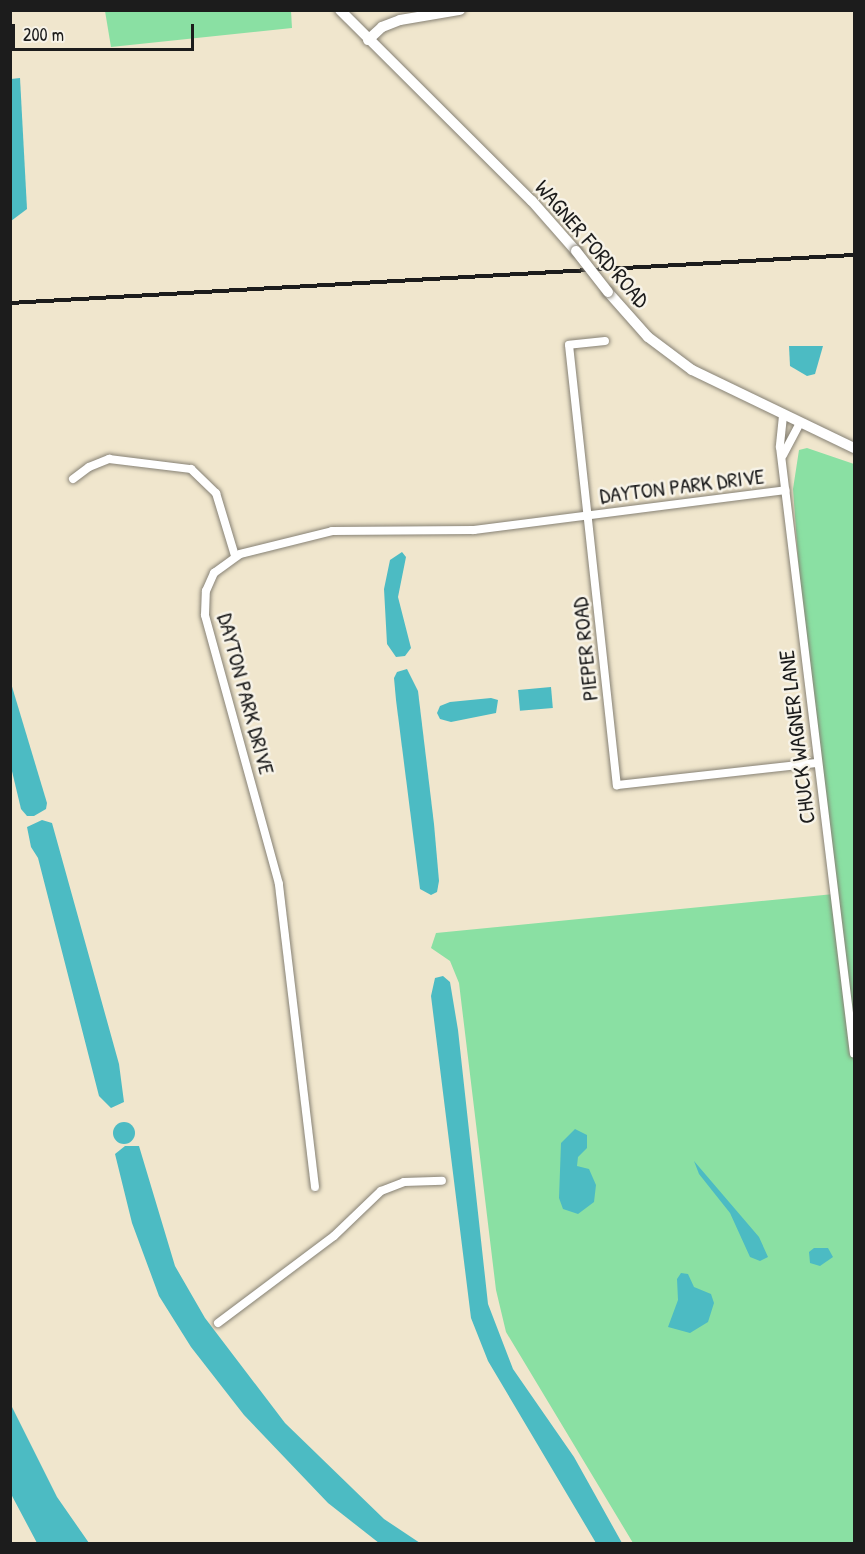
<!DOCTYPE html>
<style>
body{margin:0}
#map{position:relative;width:865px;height:1554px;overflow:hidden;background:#f0e6cd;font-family:"Patrick Hand",sans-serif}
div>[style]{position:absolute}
.green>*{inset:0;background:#8ae0a3}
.water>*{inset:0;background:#4cbbc3;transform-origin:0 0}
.round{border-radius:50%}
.roads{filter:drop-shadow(0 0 2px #868174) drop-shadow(0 0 2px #868174)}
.street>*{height:8px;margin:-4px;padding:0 4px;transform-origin:4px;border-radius:4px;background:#fff}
.secondary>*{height:10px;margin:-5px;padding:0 5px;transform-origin:5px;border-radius:5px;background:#fff}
.rail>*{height:4px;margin-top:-2px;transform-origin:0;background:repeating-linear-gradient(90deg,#f7f3e8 0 4.5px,#1c1c1c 0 9px);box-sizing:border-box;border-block:2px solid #1c1c1c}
.bridges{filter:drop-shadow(0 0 2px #868174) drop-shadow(0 0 2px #868174)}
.secondary-bridge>*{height:10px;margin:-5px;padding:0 5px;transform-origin:5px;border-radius:5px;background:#fff}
span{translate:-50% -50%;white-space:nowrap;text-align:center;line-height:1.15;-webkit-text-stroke:5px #f7f3e8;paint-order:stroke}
.street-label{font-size:22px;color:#1c1c1c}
.frame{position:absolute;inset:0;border:12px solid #1c1c1c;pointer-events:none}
.scale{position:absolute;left:12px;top:24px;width:182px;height:27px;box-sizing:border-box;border:3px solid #1c1c1c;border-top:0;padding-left:8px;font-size:18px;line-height:21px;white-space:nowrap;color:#1c1c1c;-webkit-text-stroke:4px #f7f3e8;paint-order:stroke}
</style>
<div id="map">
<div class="green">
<div style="clip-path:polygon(105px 11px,291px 11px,292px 28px,111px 47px)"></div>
<div style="clip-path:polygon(807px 448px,854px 464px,854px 1543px,633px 1543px,506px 1332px,496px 1290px,459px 983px,450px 961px,431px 948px,436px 933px,834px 894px,806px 667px,793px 489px,799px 450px)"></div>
</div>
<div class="water">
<div style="clip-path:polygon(20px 78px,27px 209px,11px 221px,11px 79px)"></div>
<div style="clip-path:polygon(789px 346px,823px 346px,815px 374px,807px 376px,790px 366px)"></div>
<div style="clip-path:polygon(402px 552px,406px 557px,398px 597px,411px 648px,405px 656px,396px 657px,387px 644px,384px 589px,390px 560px)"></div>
<div style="clip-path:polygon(407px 669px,418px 691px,434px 824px,439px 881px,437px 892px,431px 895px,420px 889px,396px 700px,394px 678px,397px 672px)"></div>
<div style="clip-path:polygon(10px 680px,47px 803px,46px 809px,34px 816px,27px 816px,21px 809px,11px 767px)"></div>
<div style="left:551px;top:687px;width:21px;height:33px;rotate:85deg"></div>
<div style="clip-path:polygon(491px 698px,498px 700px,496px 713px,451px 722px,440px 719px,437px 713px,440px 706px,450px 702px)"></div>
<div style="clip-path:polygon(42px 820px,52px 823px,119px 1064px,124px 1102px,111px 1108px,99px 1096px,38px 858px,31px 847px,27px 827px)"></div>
<div style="clip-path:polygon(443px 976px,450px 982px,458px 1030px,488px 1304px,513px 1369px,574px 1457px,622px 1543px,596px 1543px,488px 1361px,471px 1318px,431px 996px,435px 978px)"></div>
<div class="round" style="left:113px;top:1122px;width:22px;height:22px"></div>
<div style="clip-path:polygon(575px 1129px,587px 1135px,587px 1148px,578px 1157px,577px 1166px,589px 1169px,596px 1185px,594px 1202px,578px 1214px,563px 1209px,559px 1198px,561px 1143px)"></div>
<div style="clip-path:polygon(125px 1146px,139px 1146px,175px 1266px,205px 1318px,285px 1423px,384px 1519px,420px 1543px,379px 1543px,328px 1503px,244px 1415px,191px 1347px,159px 1296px,132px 1223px,115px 1154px)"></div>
<div style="clip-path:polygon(694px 1161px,759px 1237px,768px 1257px,760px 1261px,750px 1257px,730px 1213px,699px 1174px)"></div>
<div style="clip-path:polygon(814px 1248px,828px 1248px,833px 1257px,820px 1266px,810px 1263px,809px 1252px)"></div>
<div style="clip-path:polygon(681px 1273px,688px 1274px,694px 1287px,711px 1294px,714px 1303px,708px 1322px,690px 1333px,668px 1327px,678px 1300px,677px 1279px)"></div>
<div style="clip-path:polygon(11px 1405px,57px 1497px,89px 1543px,37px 1543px,11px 1494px)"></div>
</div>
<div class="roads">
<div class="street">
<div style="left:605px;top:341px;width:36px;rotate:174deg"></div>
<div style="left:569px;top:345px;width:443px;rotate:83.8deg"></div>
<div style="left:617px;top:785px;width:201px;rotate:-6.3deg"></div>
<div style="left:783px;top:416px;width:31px;rotate:96deg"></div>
<div style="left:780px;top:447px;width:611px;rotate:83.05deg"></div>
<div style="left:783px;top:455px;width:36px;rotate:-62deg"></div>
<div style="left:73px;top:479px;width:20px;rotate:-37deg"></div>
<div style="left:89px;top:467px;width:22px;rotate:-22deg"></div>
<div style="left:109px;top:459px;width:83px;rotate:7deg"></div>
<div style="left:191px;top:469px;width:35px;rotate:44deg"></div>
<div style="left:216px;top:493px;width:66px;rotate:73.2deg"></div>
<div style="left:315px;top:1187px;width:305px;rotate:-96.8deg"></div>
<div style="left:279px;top:884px;width:279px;rotate:-105.4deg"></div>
<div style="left:205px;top:615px;width:24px;rotate:-88deg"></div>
<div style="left:206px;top:591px;width:20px;rotate:-66deg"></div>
<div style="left:214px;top:573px;width:32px;rotate:-36deg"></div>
<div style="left:240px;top:554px;width:95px;rotate:-14deg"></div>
<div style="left:332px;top:531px;width:142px;rotate:-0.4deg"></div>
<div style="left:474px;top:530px;width:314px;rotate:-7.3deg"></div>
<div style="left:218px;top:1323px;width:145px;rotate:-36.9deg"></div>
<div style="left:334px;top:1236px;width:65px;rotate:-43.8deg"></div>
<div style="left:381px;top:1191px;width:25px;rotate:-21deg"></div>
<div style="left:404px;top:1182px;width:38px;rotate:-2deg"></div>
</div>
<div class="secondary">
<div style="left:340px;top:10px;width:271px;rotate:44.9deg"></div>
<div style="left:532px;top:201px;width:67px;rotate:48.7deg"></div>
<div style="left:368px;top:40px;width:19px;rotate:-43deg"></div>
<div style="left:382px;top:27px;width:19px;rotate:-21deg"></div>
<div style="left:400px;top:20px;width:61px;rotate:-9.5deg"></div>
<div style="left:608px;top:292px;width:60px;rotate:48.4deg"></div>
<div style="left:648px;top:337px;width:55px;rotate:36.9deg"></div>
<div style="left:692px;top:370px;width:180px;rotate:25.7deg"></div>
</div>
</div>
<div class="rail">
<div style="left:10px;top:303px;width:845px;rotate:-3.26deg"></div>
</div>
<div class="bridges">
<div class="secondary-bridge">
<div style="left:576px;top:251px;width:52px;rotate:52deg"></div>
</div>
</div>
<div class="street-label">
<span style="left:592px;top:244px;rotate:49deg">WAGNER FORD ROAD</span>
<span style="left:682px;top:486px;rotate:-7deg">DAYTON PARK DRIVE</span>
<span style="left:585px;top:649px;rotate:-96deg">PIEPER ROAD</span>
<span style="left:246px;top:694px;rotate:75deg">DAYTON PARK DRIVE</span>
<span style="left:797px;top:737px;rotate:-97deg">CHUCK WAGNER LANE</span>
</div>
<div class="frame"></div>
<div class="scale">200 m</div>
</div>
